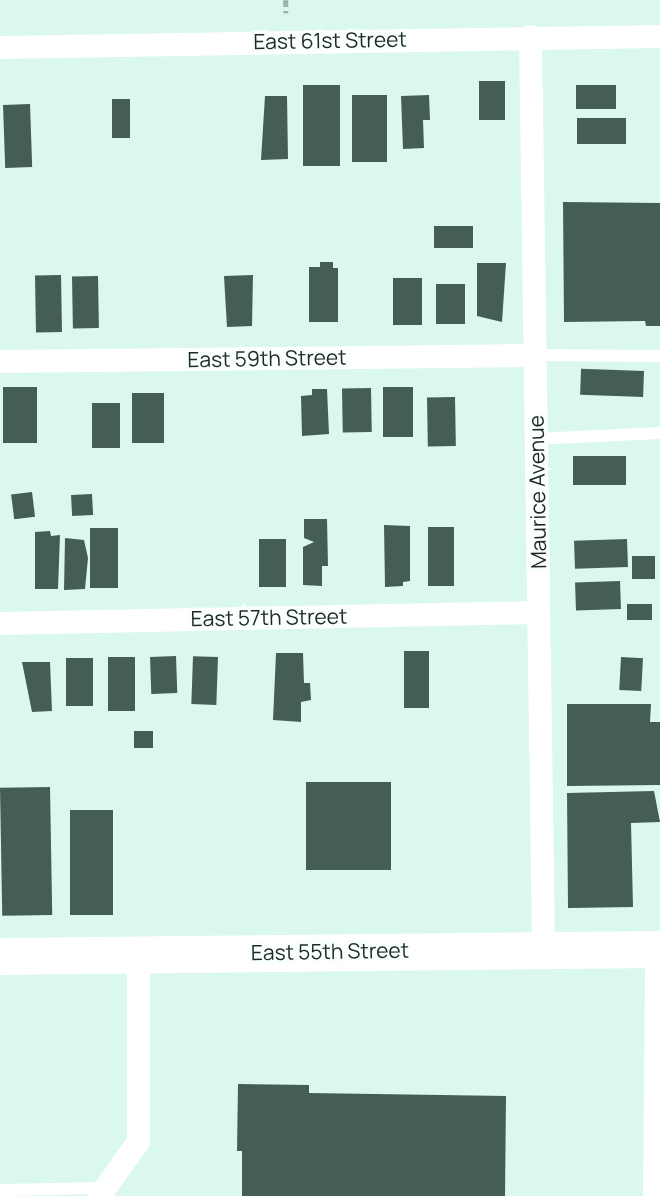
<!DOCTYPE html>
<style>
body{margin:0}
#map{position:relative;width:660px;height:1196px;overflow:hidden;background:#daf8ed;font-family:Manrope,sans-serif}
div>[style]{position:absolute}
.building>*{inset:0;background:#445e55;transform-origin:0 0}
.path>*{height:4.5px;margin-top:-2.25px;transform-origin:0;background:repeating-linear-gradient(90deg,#9bb2a9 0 7px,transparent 0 10.5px)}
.service>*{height:12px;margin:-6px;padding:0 6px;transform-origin:6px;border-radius:6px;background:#fff}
.minor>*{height:23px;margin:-11.5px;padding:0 11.5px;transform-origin:11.5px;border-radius:11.5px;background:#fff}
.primary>*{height:37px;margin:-18.5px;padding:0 18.5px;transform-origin:18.5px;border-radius:18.5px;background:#fff}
span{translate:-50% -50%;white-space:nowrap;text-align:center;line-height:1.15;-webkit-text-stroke:7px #f9fffc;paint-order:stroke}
.street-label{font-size:21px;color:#1e2925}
</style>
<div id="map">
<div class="building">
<div style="left:479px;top:81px;width:26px;height:39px"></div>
<div style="left:303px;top:85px;width:37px;height:81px"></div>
<div style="left:576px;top:85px;width:40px;height:24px"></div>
<div style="left:352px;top:95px;width:35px;height:67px"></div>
<div style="clip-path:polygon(429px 95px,430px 120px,423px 120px,424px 148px,403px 149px,401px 96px)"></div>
<div style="clip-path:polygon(265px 96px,287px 96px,288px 159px,261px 160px)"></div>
<div style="left:112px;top:99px;width:18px;height:39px"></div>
<div style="left:30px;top:104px;width:63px;height:27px;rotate:88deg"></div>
<div style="left:626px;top:118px;width:26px;height:49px;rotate:90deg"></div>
<div style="clip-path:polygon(563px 202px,660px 203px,660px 326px,646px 326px,645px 321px,564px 322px)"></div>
<div style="left:473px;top:226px;width:22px;height:39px;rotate:90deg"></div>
<div style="clip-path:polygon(320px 262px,333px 262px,333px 268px,338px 268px,338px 322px,309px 322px,309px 267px,320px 267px)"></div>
<div style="clip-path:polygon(477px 263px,506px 263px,502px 322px,477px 316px)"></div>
<div style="left:61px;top:275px;width:57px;height:26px;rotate:89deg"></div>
<div style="clip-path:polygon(253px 275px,252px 326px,227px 327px,224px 276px)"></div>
<div style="left:98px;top:276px;width:52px;height:26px;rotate:89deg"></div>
<div style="left:393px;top:278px;width:29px;height:47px"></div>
<div style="left:436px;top:284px;width:29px;height:40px"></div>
<div style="left:644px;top:371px;width:26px;height:63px;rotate:92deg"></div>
<div style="left:3px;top:387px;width:34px;height:56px"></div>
<div style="left:383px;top:387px;width:30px;height:50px"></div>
<div style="left:371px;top:388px;width:44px;height:29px;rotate:89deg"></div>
<div style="clip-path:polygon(312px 389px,327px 389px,329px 434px,302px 436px,301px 396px,312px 395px)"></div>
<div style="left:132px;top:393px;width:32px;height:50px"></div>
<div style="left:455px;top:397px;width:49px;height:28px;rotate:89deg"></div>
<div style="left:92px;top:403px;width:28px;height:45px"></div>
<div style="left:573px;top:456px;width:53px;height:29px"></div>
<div style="left:32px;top:492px;width:25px;height:21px;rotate:83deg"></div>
<div style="left:92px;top:494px;width:21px;height:21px;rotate:87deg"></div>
<div style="clip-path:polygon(304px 519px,327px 519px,328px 566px,322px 566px,322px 586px,303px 585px,303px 547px,314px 542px,304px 538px)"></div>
<div style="clip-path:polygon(384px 525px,410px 526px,410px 581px,403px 582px,403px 586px,385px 587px)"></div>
<div style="left:428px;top:527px;width:26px;height:59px"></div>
<div style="left:90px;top:528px;width:28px;height:60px"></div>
<div style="clip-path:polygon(50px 531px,51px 536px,60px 535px,58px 589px,35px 589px,35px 532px)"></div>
<div style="clip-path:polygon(65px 538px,84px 540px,88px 558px,85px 589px,64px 590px)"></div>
<div style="left:259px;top:539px;width:27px;height:48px"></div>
<div style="left:627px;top:539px;width:28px;height:53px;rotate:88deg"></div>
<div style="left:632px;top:556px;width:23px;height:23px"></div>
<div style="left:620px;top:581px;width:28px;height:45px;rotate:88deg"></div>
<div style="left:627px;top:604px;width:25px;height:16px"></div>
<div style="left:429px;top:651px;width:57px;height:25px;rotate:90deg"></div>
<div style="clip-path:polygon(276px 653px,303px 653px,304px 683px,310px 683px,311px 700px,301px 702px,301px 722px,273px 720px)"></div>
<div style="left:176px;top:656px;width:37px;height:26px;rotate:88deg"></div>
<div style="left:135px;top:657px;width:54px;height:27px;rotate:90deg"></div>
<div style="left:218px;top:657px;width:48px;height:25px;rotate:92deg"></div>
<div style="left:621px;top:657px;width:22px;height:33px;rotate:3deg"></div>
<div style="left:66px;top:658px;width:27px;height:48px"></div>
<div style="clip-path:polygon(22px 662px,50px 662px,52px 711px,32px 712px)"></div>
<div style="clip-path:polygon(567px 704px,651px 704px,650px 722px,660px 722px,660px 785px,567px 786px)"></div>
<div style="left:134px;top:731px;width:19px;height:17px"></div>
<div style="left:391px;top:782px;width:88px;height:85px;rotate:90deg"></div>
<div style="left:50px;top:787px;width:128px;height:50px;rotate:89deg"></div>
<div style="clip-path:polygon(654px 791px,660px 822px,631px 823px,633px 907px,568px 908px,567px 793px)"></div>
<div style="left:70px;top:810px;width:43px;height:105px"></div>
<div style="clip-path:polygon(238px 1084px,309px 1085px,309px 1093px,506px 1096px,505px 1196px,242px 1196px,242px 1151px,237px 1151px)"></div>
</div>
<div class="path">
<div style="left:286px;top:0;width:13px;rotate:90deg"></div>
</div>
<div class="service">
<div style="left:535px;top:355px;width:125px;rotate:0.5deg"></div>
<div style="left:536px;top:439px;width:124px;rotate:-2.8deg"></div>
<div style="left:0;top:1190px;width:105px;rotate:-1.1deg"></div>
</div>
<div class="minor">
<div style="left:530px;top:36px;width:912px;rotate:89.18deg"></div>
<div style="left:0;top:47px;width:660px;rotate:-0.95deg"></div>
<div style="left:0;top:361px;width:535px;rotate:-0.64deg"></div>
<div style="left:0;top:623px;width:538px;rotate:-1.17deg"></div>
<div style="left:99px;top:1196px;width:67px;rotate:-54.7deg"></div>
<div style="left:138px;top:1141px;width:186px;rotate:-90deg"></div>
<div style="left:654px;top:1196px;width:247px;rotate:-89.5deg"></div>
</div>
<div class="primary">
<div style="left:0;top:956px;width:660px;rotate:-0.61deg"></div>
</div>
<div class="street-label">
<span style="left:330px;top:40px;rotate:-1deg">East 61st Street</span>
<span style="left:267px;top:358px;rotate:-1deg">East 59th Street</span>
<span style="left:537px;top:492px;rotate:-91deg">Maurice Avenue</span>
<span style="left:269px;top:617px;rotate:-1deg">East 57th Street</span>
<span style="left:330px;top:951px;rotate:-1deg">East 55th Street</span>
</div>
</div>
